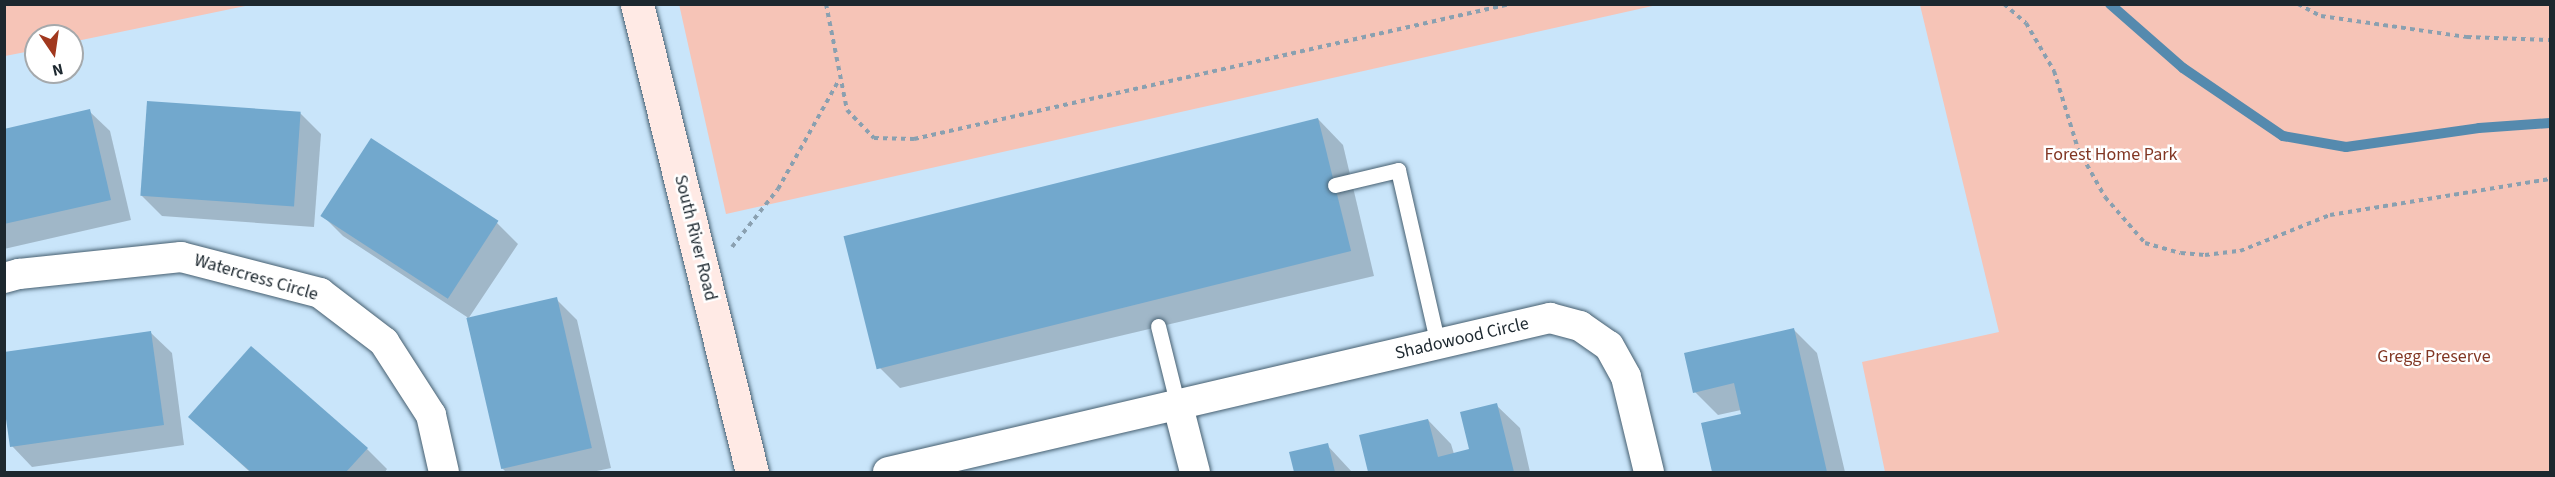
<!DOCTYPE html>
<style>
body{margin:0}
#map{position:relative;width:2555px;height:477px;overflow:hidden;background:#c9e5fa;font-family:"Source Sans 3",sans-serif}
div>[style]{position:absolute}
.green>*{inset:0;background:#f6c4b7}
.shadow>*{inset:0;background:#0003}
.stream>*{height:10px;margin:-5px;padding:0 5px;transform-origin:5px;border-radius:5px;background:#558aae}
.building>*{inset:0;background:#72a8cd;transform-origin:0 0}
.path>*{height:4px;margin-top:-2px;transform-origin:0;background:repeating-linear-gradient(90deg,#8aa0b0 0 4.5px,transparent 0 9px)}
.roads{filter:drop-shadow(0 0 2px #465f70) drop-shadow(0 0 2px #465f70)}
.lane>*{height:15px;margin:-7.5px;padding:0 7.5px;transform-origin:7.5px;border-radius:7.5px;background:#fff}
.street>*{height:30px;margin:-15px;padding:0 15px;transform-origin:15px;border-radius:15px;background:#fff}
.secondary>*{height:33px;margin:-16.5px;padding:0 16.5px;transform-origin:16.5px;border-radius:16.5px;background:#ffeae5}
span{translate:-50% -50%;white-space:nowrap;text-align:center;line-height:1.15;-webkit-text-stroke:5px #fff;paint-order:stroke}
.park-label{font-size:18px;color:#823724}
.street-label{font-size:18px;color:#1d282f}
.frame{position:absolute;inset:0;border:6px solid #1d282f;pointer-events:none}
.north{position:absolute;left:24px;top:24px;width:60px;height:60px;box-sizing:border-box;background:#fff;border:2px solid #a5a9ac;border-radius:50%;rotate:167deg;font-size:16px;font-weight:700;line-height:24px;text-align:center;color:#1d282f}
.north::after{content:'';display:block;margin:auto;width:21px;height:27px;background:#a1381e;clip-path:polygon(50% 0,100% 100%,50% 72%,0 100%)}
</style>
<div id="map">
<div class="green">
<div style="clip-path:polygon(679px 4px,1657px 4px,1657px 5px,726px 214px)"></div>
<div style="clip-path:polygon(4px 5px,5px 4px,250px 5px,72px 42px,72px 36px,36px 36px,36px 50px,5px 56px)"></div>
<div style="clip-path:polygon(1920px 5px,2550px 5px,2550px 472px,1885px 472px,1862px 362px,1999px 332px)"></div>
</div>
<div class="shadow">
<div style="clip-path:polygon(89px 111px,110px 131px,131px 220px,4px 249px,4px 130px)"></div>
<div style="clip-path:polygon(300px 113px,321px 134px,314px 227px,162px 216px,141px 195px)"></div>
<div style="clip-path:polygon(1318px 119px,1343px 145px,1374px 276px,900px 388px,875px 363px)"></div>
<div style="clip-path:polygon(371px 140px,497px 223px,518px 244px,468px 319px,556px 299px,577px 320px,611px 468px,592px 472px,506px 472px,502px 468px,467px 317px,343px 236px,322px 215px)"></div>
<div style="clip-path:polygon(1794px 330px,1817px 353px,1845px 472px,1714px 472px,1703px 424px,1743px 415px,1741px 410px,1718px 415px,1695px 392px)"></div>
<div style="clip-path:polygon(151px 333px,172px 353px,184px 445px,32px 467px,12px 446px)"></div>
<div style="clip-path:polygon(1496px 405px,1520px 428px,1530px 472px,1370px 472px,1361px 436px,1428px 420px,1451px 444px,1454px 454px,1470px 450px)"></div>
<div style="clip-path:polygon(190px 417px,367px 449px,387px 469px,385px 472px,250px 472px)"></div>
<div style="clip-path:polygon(1327px 445px,1352px 472px,1296px 472px,1291px 453px)"></div>
</div>
<div class="stream">
<div style="left:2110px;top:4px;width:97px;rotate:41.2deg"></div>
<div style="left:2183px;top:68px;width:121px;rotate:34.2deg"></div>
<div style="left:2283px;top:136px;width:64px;rotate:9.9deg"></div>
<div style="left:2346px;top:147px;width:134px;rotate:-8.1deg"></div>
<div style="left:2479px;top:128px;width:71px;rotate:-4deg"></div>
</div>
<div class="building">
<div style="left:147px;top:101px;width:154px;height:95px;rotate:4deg"></div>
<div style="clip-path:polygon(90px 109px,111px 200px,4px 224px,4px 129px)"></div>
<div style="left:1318px;top:118px;width:137px;height:489px;rotate:76deg"></div>
<div style="left:371px;top:138px;width:152px;height:93px;rotate:33deg"></div>
<div style="left:557px;top:297px;width:155px;height:93px;rotate:77deg"></div>
<div style="clip-path:polygon(1794px 328px,1827px 472px,1712px 472px,1701px 423px,1741px 414px,1734px 383px,1693px 393px,1684px 353px)"></div>
<div style="clip-path:polygon(151px 331px,164px 425px,10px 447px,4px 405px,4px 352px)"></div>
<div style="clip-path:polygon(251px 346px,368px 448px,346px 472px,251px 472px,188px 417px)"></div>
<div style="clip-path:polygon(1497px 403px,1514px 472px,1368px 472px,1359px 435px,1428px 419px,1438px 457px,1469px 449px,1460px 412px)"></div>
<div style="clip-path:polygon(1328px 443px,1335px 472px,1294px 472px,1289px 452px)"></div>
</div>
<div class="path">
<div style="left:826px;top:4px;width:108px;rotate:78.8deg"></div>
<div style="left:847px;top:110px;width:39px;rotate:46deg"></div>
<div style="left:874px;top:138px;width:40px;rotate:1.4deg"></div>
<div style="left:914px;top:139px;width:611px;rotate:-12.76deg"></div>
<div style="left:2004px;top:4px;width:29px;rotate:41deg"></div>
<div style="left:2026px;top:23px;width:56px;rotate:59.7deg"></div>
<div style="left:2054px;top:71px;width:82px;rotate:72.9deg"></div>
<div style="left:2078px;top:149px;width:55px;rotate:60.6deg"></div>
<div style="left:2105px;top:197px;width:61px;rotate:49deg"></div>
<div style="left:2145px;top:243px;width:37px;rotate:16deg"></div>
<div style="left:2181px;top:253px;width:24px;rotate:5deg"></div>
<div style="left:2205px;top:255px;width:35px;rotate:-7deg"></div>
<div style="left:2240px;top:251px;width:97px;rotate:-21.8deg"></div>
<div style="left:2330px;top:215px;width:223px;rotate:-9.3deg"></div>
<div style="left:2298px;top:4px;width:26px;rotate:28deg"></div>
<div style="left:2321px;top:16px;width:148px;rotate:8.2deg"></div>
<div style="left:2467px;top:37px;width:83px;rotate:2.1deg"></div>
<div style="left:732px;top:247px;width:74px;rotate:-51.6deg"></div>
<div style="left:778px;top:189px;width:125px;rotate:-60.8deg"></div>
</div>
<div class="roads">
<div class="lane">
<div style="left:1335px;top:185px;width:65px;rotate:-13.4deg"></div>
<div style="left:1398px;top:170px;width:180px;rotate:77.1deg"></div>
<div style="left:1158px;top:326px;width:82px;rotate:76deg"></div>
</div>
<div class="street">
<div style="left:4px;top:278px;width:16px;rotate:-15deg"></div>
<div style="left:19px;top:274px;width:163px;rotate:-6deg"></div>
<div style="left:181px;top:257px;width:144px;rotate:14.5deg"></div>
<div style="left:320px;top:293px;width:81px;rotate:37.4deg"></div>
<div style="left:384px;top:342px;width:87px;rotate:57.2deg"></div>
<div style="left:431px;top:415px;width:58px;rotate:77.2deg"></div>
<div style="left:1178px;top:406px;width:68px;rotate:75.6deg"></div>
<div style="left:888px;top:472px;width:680px;rotate:-13.1deg"></div>
<div style="left:1550px;top:318px;width:31px;rotate:15deg"></div>
<div style="left:1580px;top:326px;width:35px;rotate:35deg"></div>
<div style="left:1609px;top:346px;width:35px;rotate:61deg"></div>
<div style="left:1626px;top:377px;width:98px;rotate:76.4deg"></div>
</div>
<div class="secondary">
<div style="left:637px;top:4px;width:482px;rotate:76.2deg"></div>
</div>
</div>
<div class="park-label">
<span style="left:2111px;top:155px">Forest Home Park</span>
<span style="left:2434px;top:357px">Gregg Preserve</span>
</div>
<div class="street-label">
<span style="left:695px;top:238px;rotate:76deg">South River Road</span>
<span style="left:256px;top:278px;rotate:16deg">Watercress Circle</span>
<span style="left:1462px;top:339px;rotate:-13deg">Shadowood Circle</span>
</div>
<div class="frame"></div>
<div class="north">N</div>
</div>
